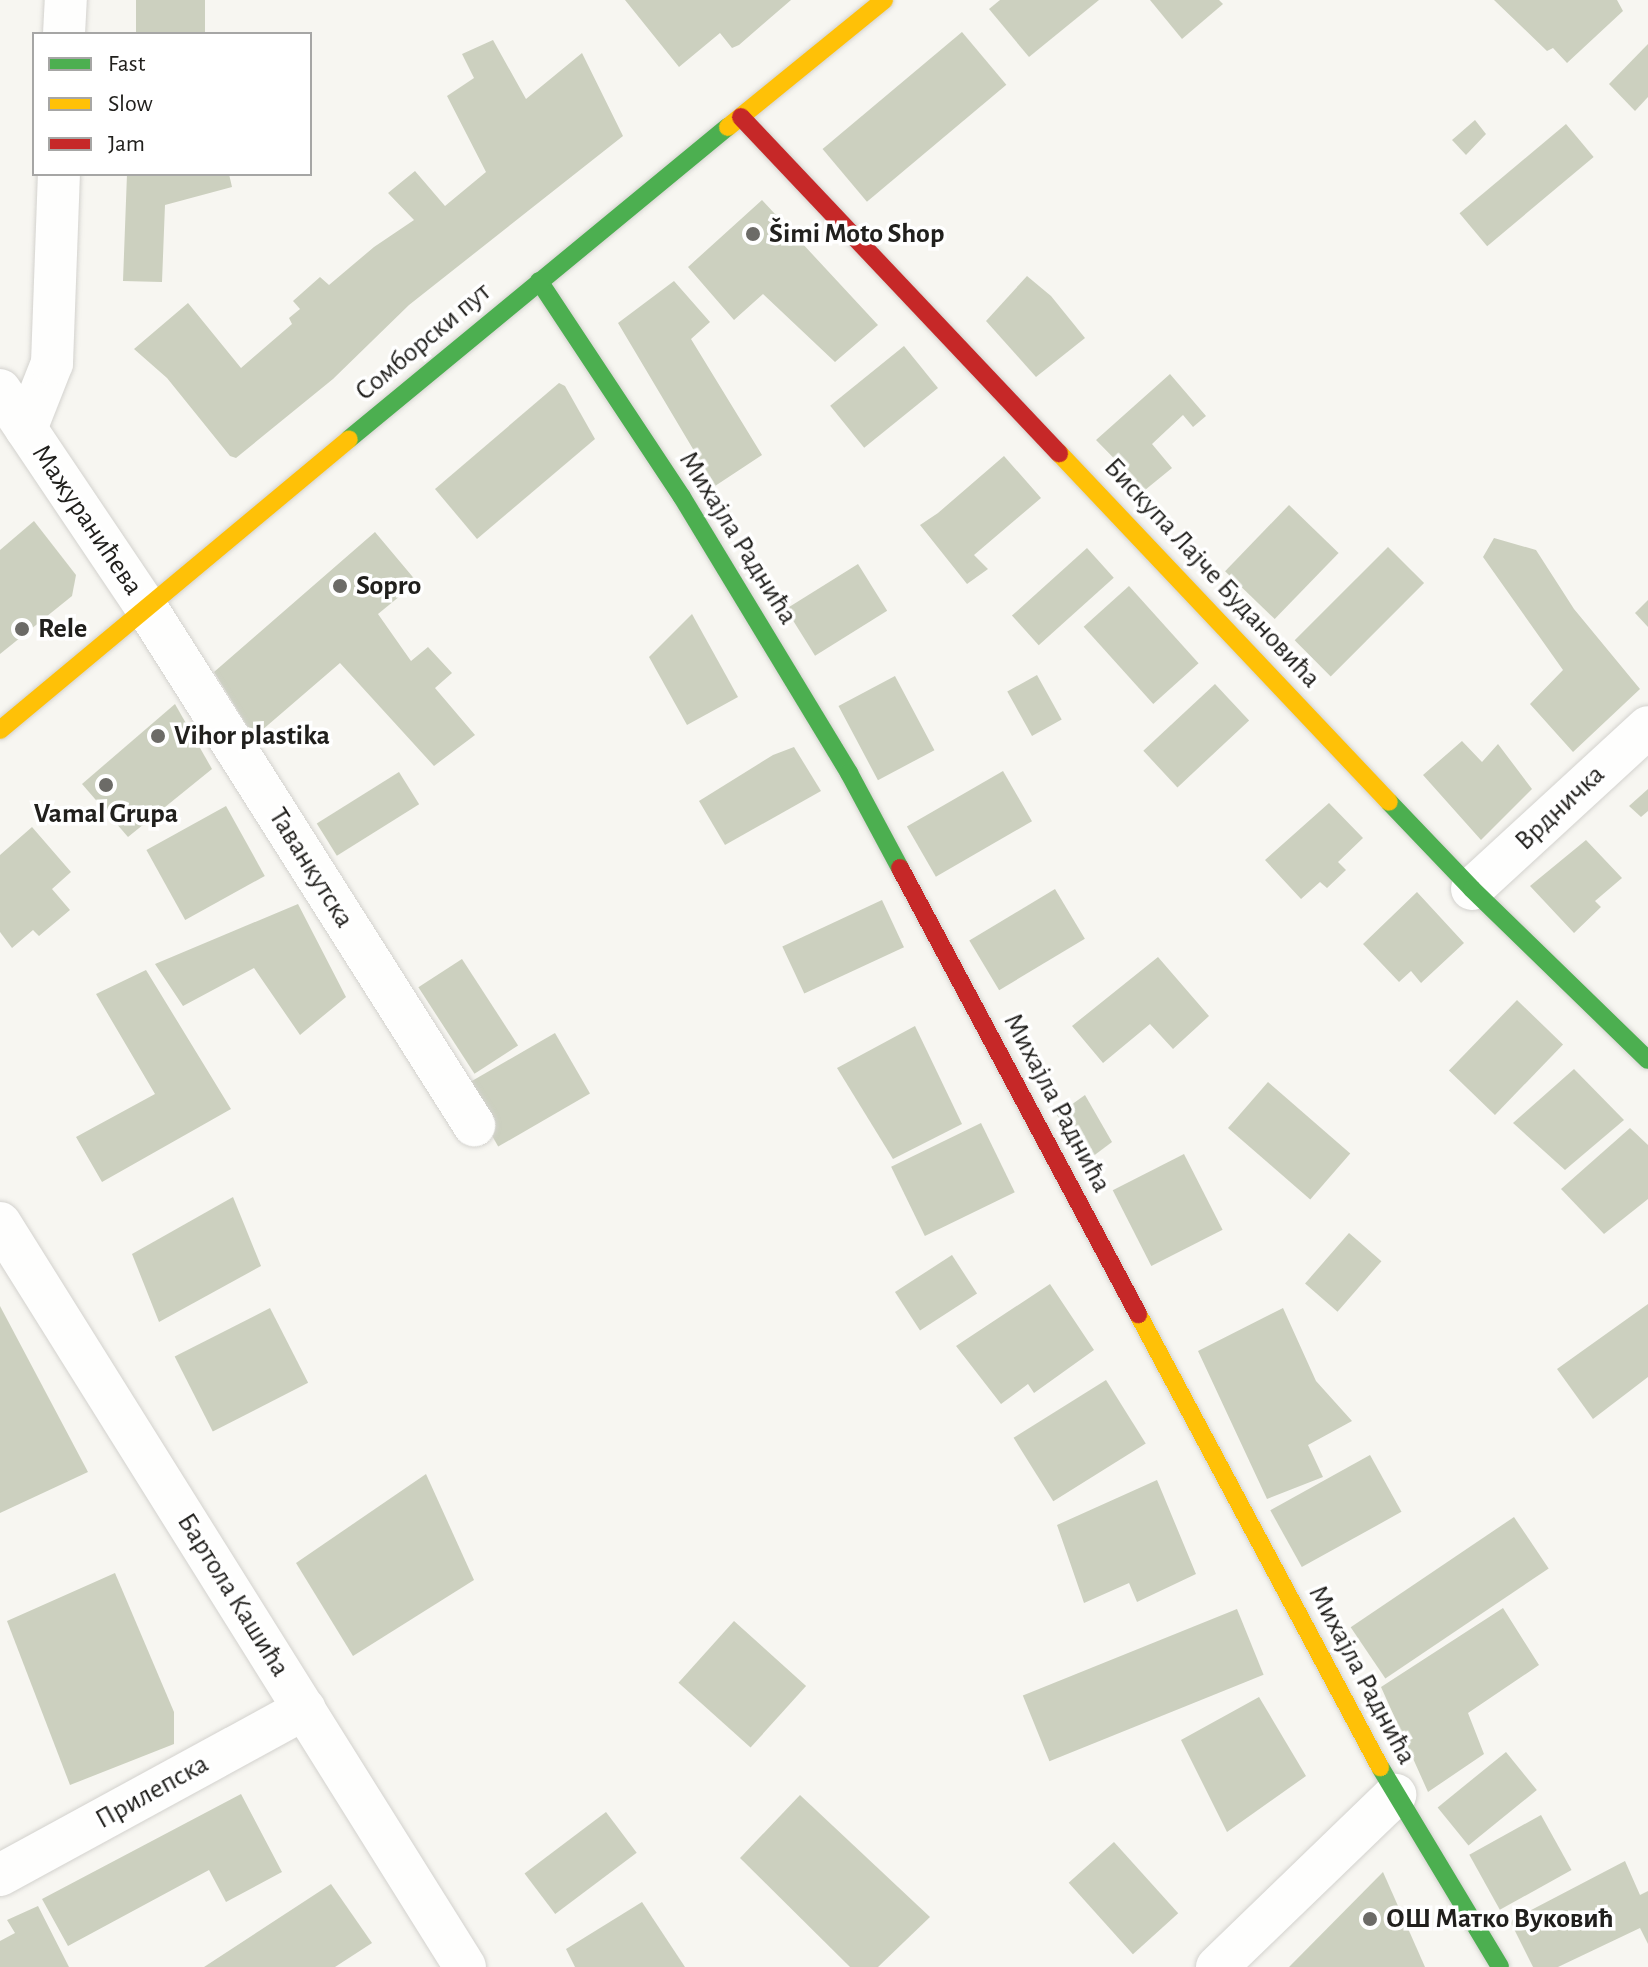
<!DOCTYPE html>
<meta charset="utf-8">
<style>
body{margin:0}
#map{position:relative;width:1648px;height:1967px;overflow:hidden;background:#f7f6f1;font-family:"Alegreya Sans",sans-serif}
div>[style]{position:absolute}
.building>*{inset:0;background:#ccd0bf;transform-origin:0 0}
.roads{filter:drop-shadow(0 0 2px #d3d2ce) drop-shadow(0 0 2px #d3d2ce)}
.street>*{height:42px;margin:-21px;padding:0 21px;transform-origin:21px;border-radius:21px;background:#fefefd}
.fast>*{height:18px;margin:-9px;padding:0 9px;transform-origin:9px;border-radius:9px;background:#4caf50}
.slow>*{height:18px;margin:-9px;padding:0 9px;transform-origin:9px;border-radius:9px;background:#ffc107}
.jam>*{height:18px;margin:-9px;padding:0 9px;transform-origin:9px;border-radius:9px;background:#c62828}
.dots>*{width:22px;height:22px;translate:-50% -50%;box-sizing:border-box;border:4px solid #fff;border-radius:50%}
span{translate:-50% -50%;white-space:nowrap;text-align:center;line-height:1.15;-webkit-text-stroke:7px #fff;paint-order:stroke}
.poi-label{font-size:28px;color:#21201d;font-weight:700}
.left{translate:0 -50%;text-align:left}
.street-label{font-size:28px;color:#21201d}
.legend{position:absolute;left:32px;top:32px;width:280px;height:144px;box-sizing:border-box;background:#fff;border:2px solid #a6a6a5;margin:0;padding:10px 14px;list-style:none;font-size:24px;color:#21201d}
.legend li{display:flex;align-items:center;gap:16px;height:40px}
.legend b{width:40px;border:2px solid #a6a6a5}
</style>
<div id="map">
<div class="building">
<div style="left:136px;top:0;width:69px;height:34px"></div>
<div style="clip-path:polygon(625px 0,791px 0,739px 45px,732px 48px,720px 33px,679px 67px)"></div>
<div style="clip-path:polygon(1000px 0,1099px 0,1029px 57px,989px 9px)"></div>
<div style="clip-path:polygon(1150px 0,1219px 0,1223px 4px,1182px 39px)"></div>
<div style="clip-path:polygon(1494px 0,1617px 0,1623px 11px,1567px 63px,1553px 48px,1547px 51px)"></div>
<div style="left:962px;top:32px;width:69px;height:182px;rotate:50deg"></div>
<div style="clip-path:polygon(493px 40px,526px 99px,582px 53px,623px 136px,409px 305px,333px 379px,236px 458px,230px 456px,167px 378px,134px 349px,188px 303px,241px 368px,292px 324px,289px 318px,300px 309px,293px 301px,320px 277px,329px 285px,374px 247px,414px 220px,388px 193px,415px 171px,445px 206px,486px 172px,447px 96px,474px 78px,462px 54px)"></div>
<div style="clip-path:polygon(1648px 44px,1648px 97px,1635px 111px,1609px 84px)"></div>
<div style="clip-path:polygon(1475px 120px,1486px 134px,1466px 155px,1452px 140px)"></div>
<div style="left:1566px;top:124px;width:43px;height:139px;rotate:50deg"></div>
<div style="clip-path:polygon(127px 174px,229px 174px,232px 187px,165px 205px,162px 282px,123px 281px)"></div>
<div style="clip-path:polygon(762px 200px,878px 325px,835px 362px,763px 294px,734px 320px,688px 267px)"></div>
<div style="clip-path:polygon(1027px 276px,1051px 296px,1085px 338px,1036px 377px,986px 321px)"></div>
<div style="clip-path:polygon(674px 281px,710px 322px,691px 339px,762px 455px,715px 486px,618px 323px)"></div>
<div style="left:904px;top:346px;width:54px;height:95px;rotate:51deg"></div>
<div style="clip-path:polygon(1170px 374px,1206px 416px,1193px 427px,1183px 415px,1152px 444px,1172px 468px,1145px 490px,1096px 440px)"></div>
<div style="clip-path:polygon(559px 383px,565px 386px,595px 439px,477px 539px,435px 489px)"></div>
<div style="clip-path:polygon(1004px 456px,1041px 498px,974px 555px,988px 569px,967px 584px,920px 525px,938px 513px)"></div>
<div style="left:1289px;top:505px;width:69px;height:92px;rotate:44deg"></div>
<div style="clip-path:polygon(34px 521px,76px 575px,72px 596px,0 654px,0 550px)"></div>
<div style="clip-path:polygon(375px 532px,417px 582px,378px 614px,411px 661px,428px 647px,452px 673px,435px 688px,475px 735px,434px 766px,340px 663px,254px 737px,214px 672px)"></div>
<div style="clip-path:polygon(1494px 538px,1536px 550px,1574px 609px,1640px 689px,1573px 752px,1530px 704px,1563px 670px,1483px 557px)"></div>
<div style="left:1388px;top:547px;width:51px;height:132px;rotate:45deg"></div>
<div style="left:1087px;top:548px;width:40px;height:101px;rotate:48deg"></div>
<div style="left:858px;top:564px;width:55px;height:85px;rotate:58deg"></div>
<div style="left:1129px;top:586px;width:104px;height:61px;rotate:48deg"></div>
<div style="clip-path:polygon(1648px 600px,1648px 627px,1635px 613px)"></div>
<div style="clip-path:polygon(692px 614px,738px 697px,687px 725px,649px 657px)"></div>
<div style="left:1037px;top:675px;width:51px;height:34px;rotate:61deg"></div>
<div style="left:895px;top:676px;width:84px;height:64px;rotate:62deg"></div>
<div style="left:1215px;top:684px;width:50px;height:98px;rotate:47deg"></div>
<div style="clip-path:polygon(175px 704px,212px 769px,128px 837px,82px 784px)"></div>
<div style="clip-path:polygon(1462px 741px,1482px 762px,1498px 744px,1532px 789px,1481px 840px,1423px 775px)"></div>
<div style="clip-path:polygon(794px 747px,821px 791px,725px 845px,699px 801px,773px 755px)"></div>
<div style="left:1003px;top:771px;width:58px;height:111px;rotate:60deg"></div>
<div style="left:399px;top:772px;width:38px;height:97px;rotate:58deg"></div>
<div style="clip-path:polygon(1648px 789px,1648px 811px,1641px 817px,1629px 806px)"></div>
<div style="clip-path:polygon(1329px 803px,1363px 838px,1338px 862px,1346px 870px,1327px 888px,1320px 882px,1301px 899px,1265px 860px)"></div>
<div style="left:226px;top:806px;width:80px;height:91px;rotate:61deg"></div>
<div style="clip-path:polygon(32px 827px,71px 872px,52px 889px,70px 910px,39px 936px,33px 930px,12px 948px,0 932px,0 855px)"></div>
<div style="clip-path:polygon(1586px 840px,1622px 878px,1595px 901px,1601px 907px,1574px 933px,1530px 886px)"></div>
<div style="left:1055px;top:889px;width:58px;height:100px;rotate:59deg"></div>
<div style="clip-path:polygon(1417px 892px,1464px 943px,1421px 983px,1411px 971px,1399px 982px,1363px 944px)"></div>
<div style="left:882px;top:900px;width:52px;height:110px;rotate:65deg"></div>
<div style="clip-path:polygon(298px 904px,346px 997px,300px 1035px,254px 968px,183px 1006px,155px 964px)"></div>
<div style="clip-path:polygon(1158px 957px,1209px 1016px,1173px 1049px,1150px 1024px,1103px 1063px,1072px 1026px)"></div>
<div style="left:462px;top:959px;width:103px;height:52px;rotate:57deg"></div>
<div style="clip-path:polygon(146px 970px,231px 1109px,102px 1182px,76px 1137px,155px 1094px,96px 994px)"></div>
<div style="left:1517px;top:1000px;width:64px;height:98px;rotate:44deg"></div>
<div style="clip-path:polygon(915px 1026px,962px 1124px,893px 1159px,837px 1068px)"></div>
<div style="left:555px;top:1033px;width:70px;height:106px;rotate:60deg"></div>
<div style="clip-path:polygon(1574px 1069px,1624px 1120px,1565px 1170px,1513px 1123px)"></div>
<div style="left:1268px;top:1082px;width:109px;height:61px;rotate:41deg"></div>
<div style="clip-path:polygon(1085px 1095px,1112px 1142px,1084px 1163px,1057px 1115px)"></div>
<div style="left:981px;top:1123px;width:77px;height:100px;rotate:64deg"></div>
<div style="clip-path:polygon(1630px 1128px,1648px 1145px,1648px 1199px,1604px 1234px,1561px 1189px)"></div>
<div style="left:1184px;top:1154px;width:85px;height:80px;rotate:63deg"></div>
<div style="clip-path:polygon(233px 1197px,261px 1266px,159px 1322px,132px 1254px)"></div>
<div style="left:1349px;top:1233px;width:43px;height:67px;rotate:41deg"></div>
<div style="left:952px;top:1255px;width:46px;height:68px;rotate:57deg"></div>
<div style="clip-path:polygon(1050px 1284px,1094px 1350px,1034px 1393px,1028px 1384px,1001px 1404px,956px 1346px)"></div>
<div style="clip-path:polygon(1648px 1304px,1648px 1377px,1593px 1419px,1557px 1369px)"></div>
<div style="clip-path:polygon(0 1306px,88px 1472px,0 1513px)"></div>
<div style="left:270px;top:1308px;width:84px;height:107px;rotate:63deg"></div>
<div style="clip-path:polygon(1283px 1308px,1316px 1381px,1352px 1421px,1308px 1445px,1323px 1477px,1267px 1499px,1198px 1351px)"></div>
<div style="left:1106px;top:1380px;width:75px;height:109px;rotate:58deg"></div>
<div style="left:1370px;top:1455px;width:65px;height:114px;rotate:61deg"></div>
<div style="clip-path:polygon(426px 1474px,474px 1580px,353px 1656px,296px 1563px)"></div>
<div style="clip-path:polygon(1157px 1480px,1196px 1574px,1137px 1602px,1129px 1583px,1084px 1603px,1057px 1525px)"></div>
<div style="left:1514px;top:1517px;width:62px;height:197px;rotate:56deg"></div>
<div style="clip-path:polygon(115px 1573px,174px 1712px,174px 1744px,70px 1785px,7px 1621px)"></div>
<div style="clip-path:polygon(1503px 1608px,1539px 1665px,1468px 1713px,1484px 1754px,1428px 1792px,1381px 1687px)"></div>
<div style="left:1237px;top:1609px;width:71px;height:231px;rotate:68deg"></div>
<div style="left:734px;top:1621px;width:97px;height:83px;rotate:42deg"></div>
<div style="clip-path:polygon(1259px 1697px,1306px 1776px,1227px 1832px,1181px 1740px)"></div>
<div style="left:1506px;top:1752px;width:49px;height:88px;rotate:51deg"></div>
<div style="clip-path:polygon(241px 1794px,282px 1872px,226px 1902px,209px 1870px,68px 1946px,42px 1899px)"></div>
<div style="clip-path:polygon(800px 1795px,930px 1917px,878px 1967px,850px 1967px,740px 1858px)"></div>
<div style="left:606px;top:1812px;width:51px;height:102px;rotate:53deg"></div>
<div style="left:1541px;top:1815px;width:63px;height:82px;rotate:61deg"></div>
<div style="left:1114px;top:1842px;width:96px;height:61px;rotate:48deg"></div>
<div style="clip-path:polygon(1625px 1861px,1640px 1895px,1648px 1891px,1648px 1944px,1640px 1928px,1558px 1967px,1533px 1967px,1510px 1921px)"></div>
<div style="clip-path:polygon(1383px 1872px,1425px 1967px,1289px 1967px)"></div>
<div style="clip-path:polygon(331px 1884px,372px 1943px,335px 1967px,204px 1967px)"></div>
<div style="clip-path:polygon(642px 1902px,685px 1967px,575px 1967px,566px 1949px)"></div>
<div style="clip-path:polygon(38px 1906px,69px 1967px,0 1967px,0 1941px,15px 1933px,7px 1920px)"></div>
</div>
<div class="roads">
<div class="street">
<div style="left:64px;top:34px;width:34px;rotate:-87deg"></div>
<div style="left:0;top:390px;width:265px;rotate:56.1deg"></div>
<div style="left:148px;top:610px;width:610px;rotate:57.67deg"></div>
<div style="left:26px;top:429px;width:71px;rotate:-68.5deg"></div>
<div style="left:52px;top:363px;width:189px;rotate:-87.9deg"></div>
<div style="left:1472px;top:889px;width:239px;rotate:-42.6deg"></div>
<div style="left:0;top:1223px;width:877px;rotate:57.99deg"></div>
<div style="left:0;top:1875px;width:347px;rotate:-28.6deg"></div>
<div style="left:1217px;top:1967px;width:248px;rotate:-44deg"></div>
</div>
<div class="fast">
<div style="left:539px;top:281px;width:259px;rotate:56.5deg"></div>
<div style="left:682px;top:497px;width:323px;rotate:58.8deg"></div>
<div style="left:849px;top:773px;width:108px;rotate:61.8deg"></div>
<div style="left:349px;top:439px;width:491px;rotate:-39.5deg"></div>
<div style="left:1389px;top:802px;width:120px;rotate:46.3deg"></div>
<div style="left:1472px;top:889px;width:245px;rotate:44.2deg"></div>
<div style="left:1380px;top:1767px;width:233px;rotate:59deg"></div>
</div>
<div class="slow">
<div style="left:728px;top:127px;width:201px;rotate:-39.1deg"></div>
<div style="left:1059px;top:453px;width:480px;rotate:46.6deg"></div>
<div style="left:0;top:730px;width:454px;rotate:-39.8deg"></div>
<div style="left:1138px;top:1314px;width:514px;rotate:61.89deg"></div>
</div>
<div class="jam">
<div style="left:741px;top:117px;width:463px;rotate:46.6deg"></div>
<div style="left:900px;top:868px;width:506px;rotate:61.91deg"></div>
</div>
</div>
<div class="dots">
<div style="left:753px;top:234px;background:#6c6b67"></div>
<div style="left:340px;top:586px;background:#6c6b67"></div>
<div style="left:22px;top:629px;background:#6c6b67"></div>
<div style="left:158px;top:736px;background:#6c6b67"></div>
<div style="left:106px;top:785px;background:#6c6b67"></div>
<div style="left:1370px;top:1919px;background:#6c6b67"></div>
</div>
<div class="poi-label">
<span class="left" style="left:769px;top:234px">Šimi Moto Shop</span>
<span class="left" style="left:356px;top:586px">Sopro</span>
<span class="left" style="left:38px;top:629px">Rele</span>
<span class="left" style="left:174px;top:736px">Vihor plastika</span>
<span style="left:106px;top:814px">Vamal Grupa</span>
<span class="left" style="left:1386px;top:1919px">ОШ Матко Вуковић</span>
</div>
<div class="street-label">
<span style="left:423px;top:342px;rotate:-40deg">Сомборски пут</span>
<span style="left:87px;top:520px;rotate:56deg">Мажуранићева</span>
<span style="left:738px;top:538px;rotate:58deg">Михајла Раднића</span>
<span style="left:1212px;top:573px;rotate:47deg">Бискупа Лајче Будановића</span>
<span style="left:1560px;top:808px;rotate:-43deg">Врдничка</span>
<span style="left:311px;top:868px;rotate:58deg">Таванкутска</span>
<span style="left:1057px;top:1103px;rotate:62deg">Михајла Раднића</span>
<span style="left:233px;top:1595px;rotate:58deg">Бартола Кашића</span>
<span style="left:1362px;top:1675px;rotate:62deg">Михајла Раднића</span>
<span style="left:152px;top:1792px;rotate:-29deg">Прилепска</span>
</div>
<ul class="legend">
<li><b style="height:10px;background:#4caf50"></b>Fast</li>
<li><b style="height:10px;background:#ffc107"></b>Slow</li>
<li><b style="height:10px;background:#c62828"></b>Jam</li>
</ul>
</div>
